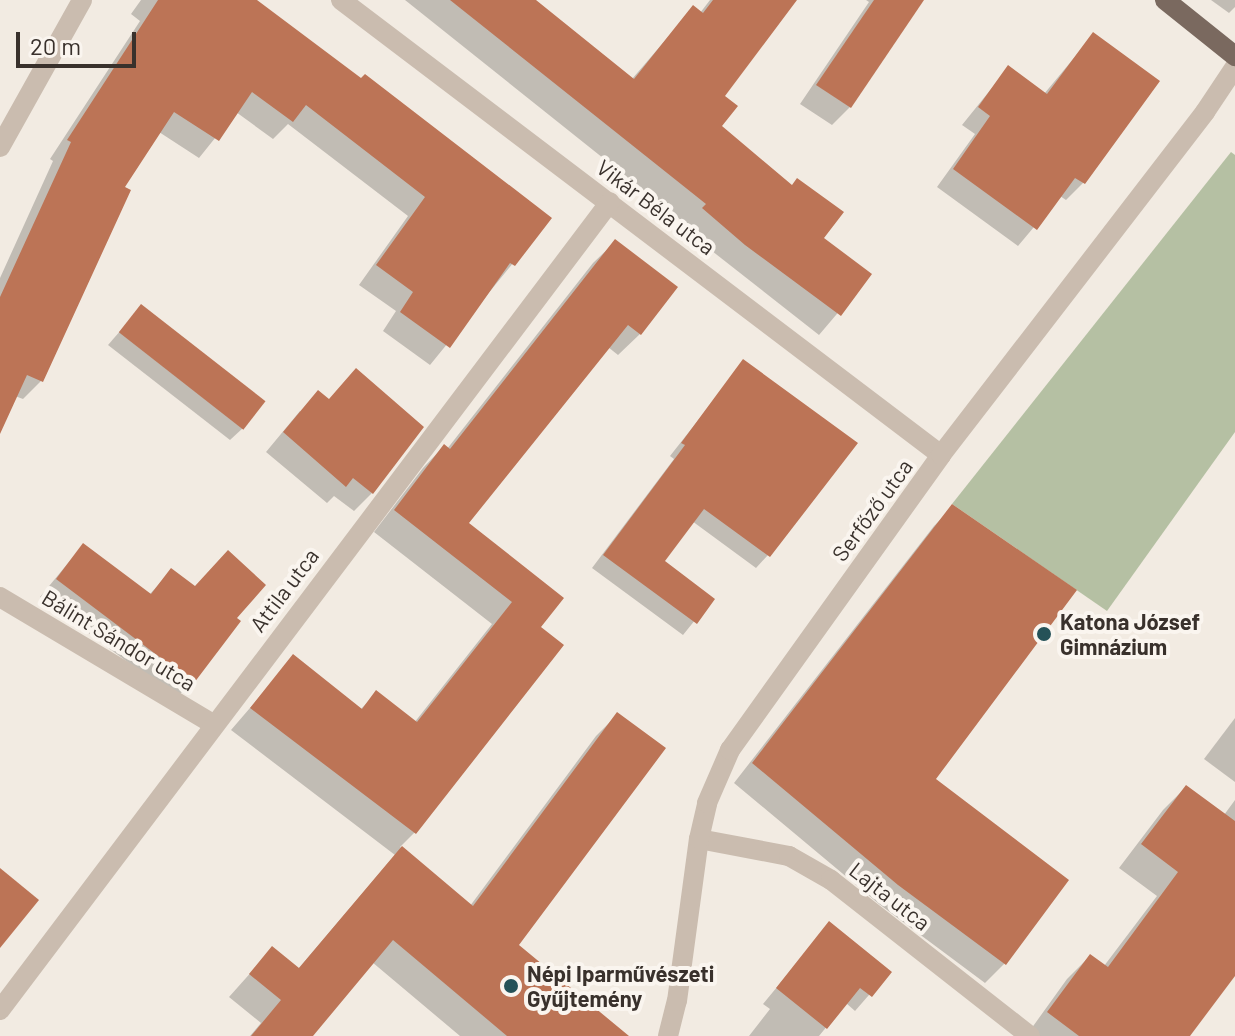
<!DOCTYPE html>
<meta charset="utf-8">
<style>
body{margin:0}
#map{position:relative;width:1235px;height:1036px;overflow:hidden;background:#f2ebe2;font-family:Barlow,sans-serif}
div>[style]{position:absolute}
.green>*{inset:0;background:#b5c0a3}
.shadow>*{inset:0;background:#0003}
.building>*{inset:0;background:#bc7456;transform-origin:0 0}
.minor>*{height:20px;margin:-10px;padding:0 10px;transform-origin:10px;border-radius:10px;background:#cabcaf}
.primary>*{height:20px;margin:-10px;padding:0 10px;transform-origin:10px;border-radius:10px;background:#7a695f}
.dots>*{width:22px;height:22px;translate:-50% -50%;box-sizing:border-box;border:4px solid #faf5ef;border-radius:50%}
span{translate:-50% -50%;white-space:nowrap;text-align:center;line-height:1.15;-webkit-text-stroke:8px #faf5ef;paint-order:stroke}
.street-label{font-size:22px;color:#39312c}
.poi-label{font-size:22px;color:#39312c;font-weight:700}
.left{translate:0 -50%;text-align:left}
.scale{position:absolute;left:16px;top:32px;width:120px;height:36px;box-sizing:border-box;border:4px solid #39312c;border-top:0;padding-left:10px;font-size:24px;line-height:28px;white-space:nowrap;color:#39312c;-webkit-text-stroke:6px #faf5ef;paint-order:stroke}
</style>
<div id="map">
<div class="green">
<div style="clip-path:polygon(1231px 152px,1235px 155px,1235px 432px,1107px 611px,952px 504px)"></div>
</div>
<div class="shadow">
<div style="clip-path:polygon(141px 0,253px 0,549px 219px,430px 365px,383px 331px,396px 311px,359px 285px,408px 216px,288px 124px,273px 139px,236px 112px,199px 158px,159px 132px,122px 188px,41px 381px,23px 399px,15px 396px,0 429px,0 278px,53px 161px,50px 159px,140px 21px,131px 14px)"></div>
<div style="clip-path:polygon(405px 0,533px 0,632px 79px,693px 8px,700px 13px,710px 0,794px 0,722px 96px,719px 127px,821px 239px,870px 275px,819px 335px,684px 229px,687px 225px)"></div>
<div style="clip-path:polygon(866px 0,922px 0,850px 107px,832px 125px,800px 104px,869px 2px)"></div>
<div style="clip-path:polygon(1211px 0,1235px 0,1235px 7px,1229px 13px)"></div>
<div style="clip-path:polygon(1093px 35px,1157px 81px,1083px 183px,1066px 200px,1060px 196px,1018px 246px,937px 187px,975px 134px,962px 125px,1008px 68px,1044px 94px)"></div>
<div style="clip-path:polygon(615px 242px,640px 334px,618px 355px,608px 347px,466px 524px,538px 627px,415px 832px,400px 847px,470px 906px,596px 736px,617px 715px,517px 945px,601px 1036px,460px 1036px,372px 962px,311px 1036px,250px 1036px,261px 1023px,229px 997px,272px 949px,298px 969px,395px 855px,231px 730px,294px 657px,360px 710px,376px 693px,414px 723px,492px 624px,374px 532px,423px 468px,444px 446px,447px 449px,593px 263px)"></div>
<div style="clip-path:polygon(141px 307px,243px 428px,230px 440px,108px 345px)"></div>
<div style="clip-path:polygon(744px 362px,768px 555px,756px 568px,692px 521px,662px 562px,712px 599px,683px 635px,592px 568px,674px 459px,670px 456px)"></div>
<div style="clip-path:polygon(300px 411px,372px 493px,354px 511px,334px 496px,327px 503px,266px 452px)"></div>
<div style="clip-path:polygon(953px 507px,933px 779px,1066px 880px,1004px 964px,985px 983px,879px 904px,734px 783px,934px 526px)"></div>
<div style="clip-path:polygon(83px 545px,149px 595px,171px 571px,234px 618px,192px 682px,176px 698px,40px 597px)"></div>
<div style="clip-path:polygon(1235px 718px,1235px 782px,1204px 759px)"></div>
<div style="clip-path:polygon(1186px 787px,1224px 815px,1235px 800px,1235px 972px,1188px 1036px,1026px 1036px,1067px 979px,1090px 956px,1104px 966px,1157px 896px,1119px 868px,1163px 810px)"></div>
<div style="clip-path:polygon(829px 924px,889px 972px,855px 1011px,846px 1003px,819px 1036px,749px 1036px,770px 1009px,763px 1004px)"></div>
</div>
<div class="building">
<div style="clip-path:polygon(158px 0,257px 0,361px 78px,365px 74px,552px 218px,515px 266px,510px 263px,450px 348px,400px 312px,413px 292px,376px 265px,425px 197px,306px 105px,293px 122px,252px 92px,219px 141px,174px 112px,125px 187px,131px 190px,43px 382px,27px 375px,0 434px,0 297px,71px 142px,67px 140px)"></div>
<div style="clip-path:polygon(450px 0,536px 0,634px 79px,693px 5px,703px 13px,713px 0,797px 0,725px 96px,738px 106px,722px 126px,792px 185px,797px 178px,844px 212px,824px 238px,872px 274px,841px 316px,745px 245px,702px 208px,706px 204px)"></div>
<div style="clip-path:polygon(874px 0,924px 0,851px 108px,816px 85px)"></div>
<div style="clip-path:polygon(1093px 32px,1160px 81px,1085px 184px,1075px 178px,1037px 230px,953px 169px,990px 116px,978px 107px,1008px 65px,1047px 94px)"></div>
<div style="clip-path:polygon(615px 239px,678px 287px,641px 335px,628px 325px,469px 523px,564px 598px,541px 627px,564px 645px,416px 834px,250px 708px,293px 654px,362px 709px,376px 690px,417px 722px,512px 602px,394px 510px,444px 444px,450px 449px)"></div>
<div style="left:141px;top:304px;width:158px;height:36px;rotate:38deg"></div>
<div style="clip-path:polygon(743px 359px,858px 443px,770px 557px,704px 509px,665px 561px,715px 599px,697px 624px,603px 555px,685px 445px,681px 443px)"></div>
<div style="clip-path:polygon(356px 368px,424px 427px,373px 494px,353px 478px,346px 487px,283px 432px,318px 390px,329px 399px)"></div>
<div style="clip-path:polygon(952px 504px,1077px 590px,936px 779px,1069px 880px,1006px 965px,898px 885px,752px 763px)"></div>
<div style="clip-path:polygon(83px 543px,151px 594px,171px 568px,195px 586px,228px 550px,266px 585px,237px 618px,241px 621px,194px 683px,56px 579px)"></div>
<div style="clip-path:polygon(617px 712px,666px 748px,519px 945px,629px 1036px,507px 1036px,393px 940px,313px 1036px,251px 1036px,281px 1000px,249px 974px,272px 946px,299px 968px,402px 846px,473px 906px)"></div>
<div style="clip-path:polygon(1186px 785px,1235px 821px,1235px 976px,1190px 1036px,1079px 1036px,1047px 1012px,1090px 954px,1108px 967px,1178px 872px,1141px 844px)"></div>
<div style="clip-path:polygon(0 868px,39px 900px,0 948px)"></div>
<div style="clip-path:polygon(829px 921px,892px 972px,872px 997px,860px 988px,827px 1029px,776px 988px)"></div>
</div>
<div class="minor">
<div style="left:341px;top:0;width:753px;rotate:37.17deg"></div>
<div style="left:0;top:147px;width:168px;rotate:-60.8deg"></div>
<div style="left:0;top:597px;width:248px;rotate:30.8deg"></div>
<div style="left:699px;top:839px;width:92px;rotate:10.7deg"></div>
<div style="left:789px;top:856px;width:48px;rotate:29.7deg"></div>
<div style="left:831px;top:880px;width:253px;rotate:38.1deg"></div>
<div style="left:0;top:1010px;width:1012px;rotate:-52.95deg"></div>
<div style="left:668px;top:1036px;width:36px;rotate:-76deg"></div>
<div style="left:677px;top:1001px;width:163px;rotate:-82.3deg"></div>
<div style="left:699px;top:839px;width:37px;rotate:-77deg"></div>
<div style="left:707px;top:803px;width:58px;rotate:-66.5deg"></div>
<div style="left:730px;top:750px;width:363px;rotate:-54.4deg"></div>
<div style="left:941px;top:455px;width:433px;rotate:-52.4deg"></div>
<div style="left:1205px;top:112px;width:54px;rotate:-56.3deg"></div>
</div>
<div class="primary">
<div style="left:1165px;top:0;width:90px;rotate:38.7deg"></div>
</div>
<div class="dots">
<div style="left:1044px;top:634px;background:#255258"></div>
<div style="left:511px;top:986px;background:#255258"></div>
</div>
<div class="street-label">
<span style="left:656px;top:207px;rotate:37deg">Vikár Béla utca</span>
<span style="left:872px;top:510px;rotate:-54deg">Serfőző utca</span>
<span style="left:284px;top:590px;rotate:-53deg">Attila utca</span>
<span style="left:119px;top:640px;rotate:31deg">Bálint Sándor utca</span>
<span style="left:890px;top:896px;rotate:38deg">Lajta utca</span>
</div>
<div class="poi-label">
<span class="left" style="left:1060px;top:634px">Katona József<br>Gimnázium</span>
<span class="left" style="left:527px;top:986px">Népi Iparművészeti<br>Gyűjtemény</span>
</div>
<div class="scale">20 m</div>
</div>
